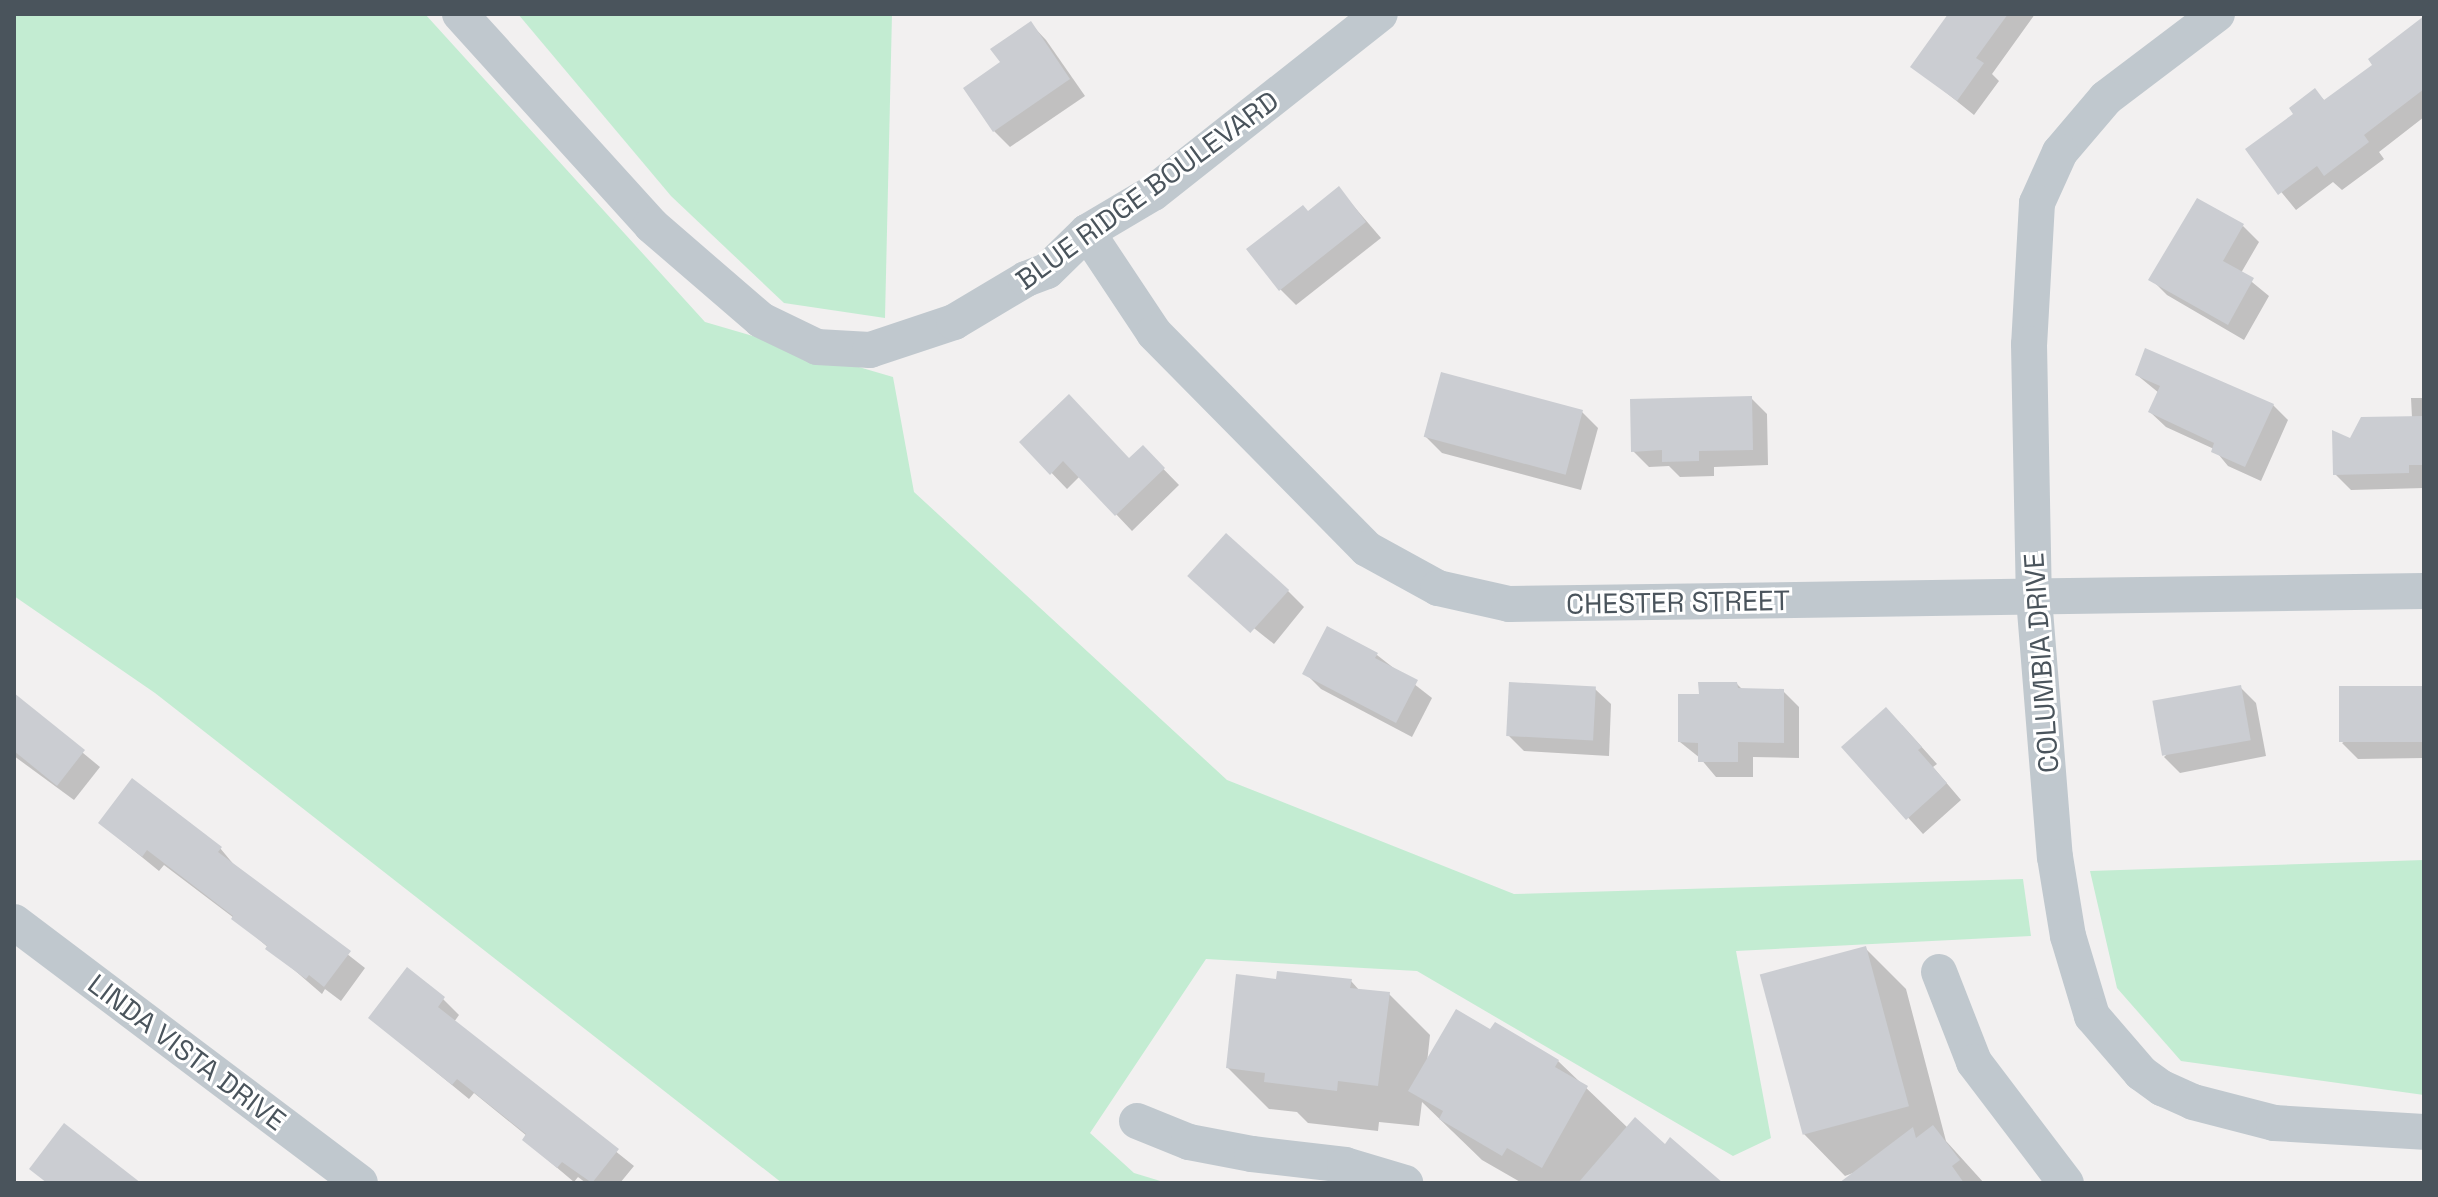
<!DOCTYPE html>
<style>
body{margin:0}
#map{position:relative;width:2438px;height:1197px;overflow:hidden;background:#f2f0f0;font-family:"Space Grotesk",sans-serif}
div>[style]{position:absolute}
.green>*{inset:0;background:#c3ecd2}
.shadow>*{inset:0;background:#0003}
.building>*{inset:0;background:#cbcdd2;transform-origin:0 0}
.minor>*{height:36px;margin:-18px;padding:0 18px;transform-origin:18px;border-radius:18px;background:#c0c8ce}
span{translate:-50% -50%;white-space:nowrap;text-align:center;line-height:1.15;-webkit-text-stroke:6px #fff;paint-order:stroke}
.street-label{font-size:28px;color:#4a545c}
.frame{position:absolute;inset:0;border:16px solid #4a545c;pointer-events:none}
</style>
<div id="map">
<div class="green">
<div style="clip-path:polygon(14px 14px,425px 14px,705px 322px,893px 377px,914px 492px,1227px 780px,1514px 894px,2023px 879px,2031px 936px,1736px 951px,1771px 1138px,1733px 1156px,1417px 971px,1206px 959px,1090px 1133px,1134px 1173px,1167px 1183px,782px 1183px,155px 693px,14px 596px)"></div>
<div style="clip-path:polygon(518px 14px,892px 14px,885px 318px,784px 303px,671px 196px)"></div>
<div style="clip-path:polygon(2424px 860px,2424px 1095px,2181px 1061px,2117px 988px,2090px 871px)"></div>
</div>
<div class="shadow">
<div style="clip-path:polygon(1950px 14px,2035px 14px,1992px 74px,1999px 81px,1974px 115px,1913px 66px)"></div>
<div style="clip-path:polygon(2424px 19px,2424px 117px,2379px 152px,2384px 159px,2342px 190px,2333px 182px,2296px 210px,2247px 150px,2296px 114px,2315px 91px,2325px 101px,2375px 65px)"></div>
<div style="clip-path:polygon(1031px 24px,1046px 40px,1085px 96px,1010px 147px,994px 131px,1003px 63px)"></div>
<div style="clip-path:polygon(1339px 189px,1381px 238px,1296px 305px,1280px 289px,1308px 213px)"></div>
<div style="clip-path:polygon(2243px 226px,2259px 242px,2241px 273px,2269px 296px,2244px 340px,2167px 295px,2151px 279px)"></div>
<div style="clip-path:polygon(2137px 375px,2273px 405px,2288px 420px,2261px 481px,2228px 466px,2214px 449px,2166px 427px,2150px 412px,2159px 393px)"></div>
<div style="clip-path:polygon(1751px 398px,1767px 414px,1768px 465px,1714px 467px,1714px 476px,1680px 477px,1669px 466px,1649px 467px,1633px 451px)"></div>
<div style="clip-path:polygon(2411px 398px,2424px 398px,2424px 488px,2351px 490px,2335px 474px,2351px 441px,2412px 418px)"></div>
<div style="clip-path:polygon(1582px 412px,1598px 428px,1581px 490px,1442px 453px,1426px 437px)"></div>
<div style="clip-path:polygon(1022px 442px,1130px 460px,1143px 448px,1179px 485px,1132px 531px,1080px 476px,1067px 489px)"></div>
<div style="clip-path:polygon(1191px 578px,1288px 591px,1304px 607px,1274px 644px)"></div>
<div style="clip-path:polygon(1377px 655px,1432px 698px,1412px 737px,1321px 689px,1305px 673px)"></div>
<div style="clip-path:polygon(1737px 684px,1743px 690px,1783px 691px,1799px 707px,1799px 758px,1753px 757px,1753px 777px,1716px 777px,1700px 758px,1680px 742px,1701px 696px)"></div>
<div style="clip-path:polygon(2240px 687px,2256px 703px,2266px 756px,2180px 773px,2164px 757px)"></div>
<div style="clip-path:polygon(2424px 688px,2424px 758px,2358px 759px,2342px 743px)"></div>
<div style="clip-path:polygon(1595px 689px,1611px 704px,1609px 756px,1524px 751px,1508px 735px)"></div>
<div style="clip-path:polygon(14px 696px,100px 767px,74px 800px,14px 756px)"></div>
<div style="clip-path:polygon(1902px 725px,1937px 764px,1933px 767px,1961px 800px,1923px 834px,1844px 747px)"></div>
<div style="clip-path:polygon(100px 823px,220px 848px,235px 866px,365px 968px,341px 1001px,325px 989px,322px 994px,234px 918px,164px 865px,159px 871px)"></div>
<div style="clip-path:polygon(1865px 948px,1906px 989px,1946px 1141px,1984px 1183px,1860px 1183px,1853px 1173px,1845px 1176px,1804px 1134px)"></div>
<div style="clip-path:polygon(1278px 981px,1351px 981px,1360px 991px,1389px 994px,1430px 1035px,1427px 1063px,1491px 1032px,1558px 1061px,1628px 1128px,1665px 1146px,1720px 1183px,1522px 1183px,1482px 1160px,1422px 1102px,1419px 1126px,1379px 1122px,1378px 1131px,1308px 1123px,1297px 1112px,1269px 1109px,1228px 1068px)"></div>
<div style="clip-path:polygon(443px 999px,459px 1015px,454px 1022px,634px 1166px,620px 1183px,586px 1183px,578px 1177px,574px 1182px,524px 1140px,527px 1136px,474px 1093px,469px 1099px,370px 1018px)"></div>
</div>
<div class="building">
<div style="clip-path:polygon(1948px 14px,2008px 14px,1976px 58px,1984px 63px,1957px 101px,1910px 67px)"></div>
<div style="clip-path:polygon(2424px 16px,2424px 89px,2364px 135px,2369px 142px,2324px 176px,2317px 166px,2278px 195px,2245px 149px,2293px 114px,2289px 108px,2315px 88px,2324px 100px,2372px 65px,2368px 59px)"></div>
<div style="clip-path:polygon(1031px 21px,1070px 79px,993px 132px,963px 88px,1000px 62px,990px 49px)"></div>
<div style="clip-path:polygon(1339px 186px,1366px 222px,1279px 291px,1246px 249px,1303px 205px,1308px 211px)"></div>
<div style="clip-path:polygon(2197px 198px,2244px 224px,2223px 261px,2254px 278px,2228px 325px,2148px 280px)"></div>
<div style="clip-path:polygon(2145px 348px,2274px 404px,2245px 467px,2211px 452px,2214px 443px,2148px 412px,2160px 386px,2135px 375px)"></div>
<div style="left:1441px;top:372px;width:147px;height:67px;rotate:15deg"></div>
<div style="clip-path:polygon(1069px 394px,1129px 458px,1143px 445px,1165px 468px,1115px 516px,1063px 461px,1050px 475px,1019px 442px)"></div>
<div style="clip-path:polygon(1752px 396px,1753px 450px,1699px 451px,1699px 461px,1662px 462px,1662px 450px,1631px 452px,1630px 399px)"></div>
<div style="clip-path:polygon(2424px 416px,2424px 465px,2409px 465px,2409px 473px,2333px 475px,2332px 430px,2350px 438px,2361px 417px)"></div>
<div style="left:1226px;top:533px;width:85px;height:58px;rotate:42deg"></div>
<div style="clip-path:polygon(1327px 626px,1378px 653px,1375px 658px,1418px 680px,1396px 723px,1302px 674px)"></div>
<div style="left:1509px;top:682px;width:87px;height:54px;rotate:3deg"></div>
<div style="clip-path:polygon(1698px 682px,1737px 682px,1738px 688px,1784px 689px,1784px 743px,1738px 742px,1738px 762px,1698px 762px,1698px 743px,1678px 742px,1678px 694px,1699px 694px)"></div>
<div style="left:2241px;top:685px;width:56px;height:90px;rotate:80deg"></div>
<div style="left:2424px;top:686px;width:56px;height:85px;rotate:90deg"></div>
<div style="clip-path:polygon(14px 693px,85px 750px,57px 786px,14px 751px)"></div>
<div style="clip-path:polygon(1886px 707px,1922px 747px,1918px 750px,1947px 783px,1906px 820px,1841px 747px)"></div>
<div style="clip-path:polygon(132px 778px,222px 847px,218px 852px,351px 951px,324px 987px,309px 975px,306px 979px,265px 949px,267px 946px,231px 919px,233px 916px,147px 850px,142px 857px,98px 823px)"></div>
<div style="left:1866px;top:946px;width:166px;height:110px;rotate:75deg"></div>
<div style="clip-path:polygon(407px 967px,445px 997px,438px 1007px,619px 1149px,592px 1183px,562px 1162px,557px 1168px,522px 1140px,526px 1134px,457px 1079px,452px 1085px,368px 1018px)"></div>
<div style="clip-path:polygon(1277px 971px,1352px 979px,1350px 988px,1390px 992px,1378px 1086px,1338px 1081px,1337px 1091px,1264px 1082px,1265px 1073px,1226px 1068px,1236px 974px,1276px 979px)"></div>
<div style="clip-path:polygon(1456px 1009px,1490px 1029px,1495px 1022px,1539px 1048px,1559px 1060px,1555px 1067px,1588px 1086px,1542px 1168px,1507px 1148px,1502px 1156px,1439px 1119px,1443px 1111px,1408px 1091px)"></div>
<div style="clip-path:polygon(1635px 1117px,1665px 1144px,1670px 1137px,1723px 1183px,1578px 1183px)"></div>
<div style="clip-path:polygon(64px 1123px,141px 1183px,47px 1183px,29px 1169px)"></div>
<div style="clip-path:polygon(1933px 1125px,1960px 1160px,1952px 1166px,1964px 1183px,1839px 1183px,1913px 1127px,1916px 1138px)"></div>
</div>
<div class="minor">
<div style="left:460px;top:14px;width:285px;rotate:47.8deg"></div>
<div style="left:651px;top:225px;width:145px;rotate:40.8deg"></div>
<div style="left:761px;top:320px;width:62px;rotate:25.7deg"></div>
<div style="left:817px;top:347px;width:53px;rotate:3.2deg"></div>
<div style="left:870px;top:350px;width:89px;rotate:-18.4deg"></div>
<div style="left:954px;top:322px;width:84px;rotate:-30.8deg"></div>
<div style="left:1026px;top:279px;width:22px;rotate:-21deg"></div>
<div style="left:1047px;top:271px;width:56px;rotate:-44.3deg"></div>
<div style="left:1087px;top:232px;width:77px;rotate:-30.6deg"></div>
<div style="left:1153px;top:193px;width:289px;rotate:-38.3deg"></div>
<div style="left:2217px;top:14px;width:139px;rotate:142.9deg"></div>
<div style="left:2106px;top:98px;width:71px;rotate:130.4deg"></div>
<div style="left:2060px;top:152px;width:56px;rotate:114.3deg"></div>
<div style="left:2037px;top:203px;width:141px;rotate:93.2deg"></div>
<div style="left:2029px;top:344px;width:254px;rotate:88.9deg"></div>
<div style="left:2034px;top:598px;width:260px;rotate:85.4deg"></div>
<div style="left:2055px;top:857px;width:80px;rotate:80.7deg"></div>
<div style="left:2068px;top:936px;width:84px;rotate:73.3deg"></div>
<div style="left:2092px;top:1016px;width:75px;rotate:49.3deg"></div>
<div style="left:2141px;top:1073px;width:26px;rotate:36deg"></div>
<div style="left:2162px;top:1088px;width:34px;rotate:24deg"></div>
<div style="left:2193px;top:1102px;width:84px;rotate:14.5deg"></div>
<div style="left:2274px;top:1123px;width:150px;rotate:3.4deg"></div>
<div style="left:1087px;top:232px;width:121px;rotate:56.4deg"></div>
<div style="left:1154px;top:333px;width:303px;rotate:45.4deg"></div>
<div style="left:1367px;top:549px;width:81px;rotate:28.8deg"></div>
<div style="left:1438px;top:588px;width:73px;rotate:12.7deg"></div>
<div style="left:1509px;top:604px;width:915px;rotate:-0.81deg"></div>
<div style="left:14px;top:922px;width:433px;rotate:37deg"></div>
<div style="left:1939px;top:972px;width:97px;rotate:68.7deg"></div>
<div style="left:1974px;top:1062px;width:152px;rotate:52.8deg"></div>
<div style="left:1137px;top:1121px;width:56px;rotate:22deg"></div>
<div style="left:1189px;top:1142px;width:64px;rotate:10.8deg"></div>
<div style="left:1252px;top:1154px;width:94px;rotate:6.7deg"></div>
<div style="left:1345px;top:1165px;width:63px;rotate:16.7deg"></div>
</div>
<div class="street-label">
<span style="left:1147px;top:190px;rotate:-36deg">BLUE RIDGE BOULEVARD</span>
<span style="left:1678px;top:602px;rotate:-1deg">CHESTER STREET</span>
<span style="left:2041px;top:663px;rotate:-94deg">COLUMBIA DRIVE</span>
<span style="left:187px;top:1052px;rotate:37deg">LINDA VISTA DRIVE</span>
</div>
<div class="frame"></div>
</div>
